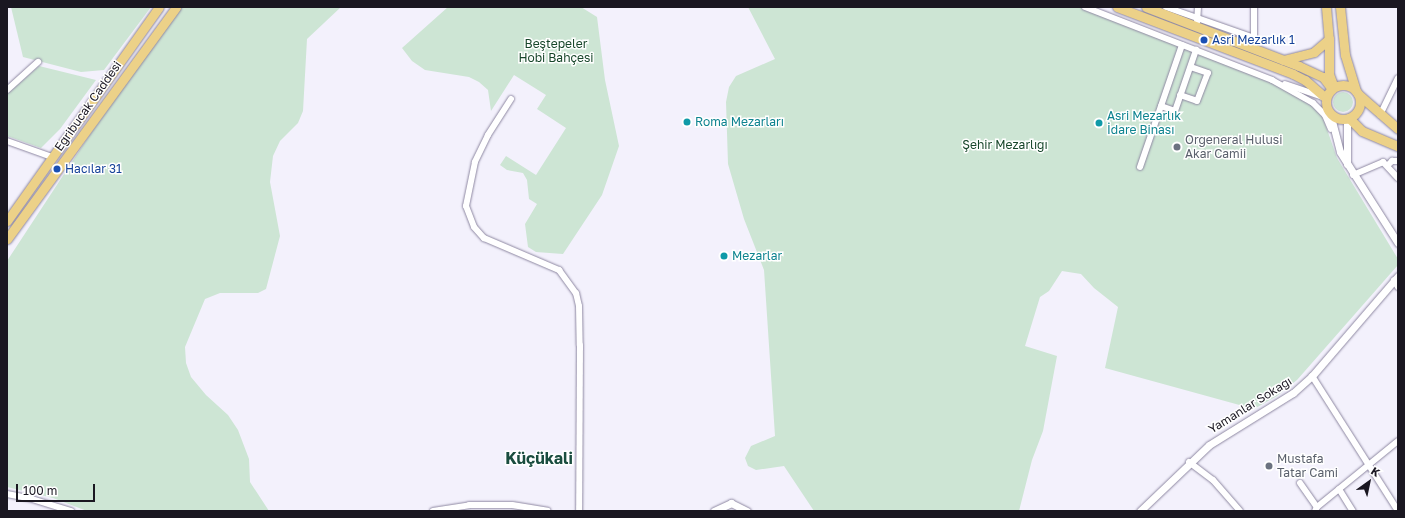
<!DOCTYPE html>
<meta charset="utf-8">
<style>
body{margin:0}
#map{position:relative;width:1405px;height:518px;overflow:hidden;background:#f3f1fc;font-family:"Golos Text",sans-serif}
div>[style]{position:absolute}
.green>*{inset:0;background:#cde5d4}
.round{border-radius:50%}
.roads{filter:drop-shadow(0 0 1px #8e88a2) drop-shadow(0 0 1px #8e88a2)}
.minor>*{height:6px;margin:-3px;padding:0 3px;transform-origin:3px;border-radius:3px;background:#fff}
.tertiary>*{height:7px;margin:-3.5px;padding:0 3.5px;transform-origin:3.5px;border-radius:3.5px;background:#fff}
.primary>*{height:9px;margin:-4.5px;padding:0 4.5px;transform-origin:4.5px;border-radius:4.5px;background:#ecd188}
.primary>.ring{margin:-4.5px;padding:0;box-sizing:content-box;background:none;border:9px solid #ecd188;border-radius:50%}
.dots>*{width:11px;height:11px;translate:-50% -50%;box-sizing:border-box;border:2px solid #fff;border-radius:50%}
span{translate:-50% -50%;white-space:nowrap;text-align:center;line-height:1.15;-webkit-text-stroke:3px #fff;paint-order:stroke}
.transit-label{font-size:12px;color:#164399}
.left{translate:0 -50%;text-align:left}
.park-label{font-size:12px;color:#17462a}
.street-label{font-size:12px;color:#1a1721}
.culture-label{font-size:12px;color:#0d838f}
.worship-label{font-size:12px;color:#5b616d}
.district-label{font-size:16px;color:#1a4d3f;font-weight:700}
.frame{position:absolute;inset:0;border:8px solid #1a1721;pointer-events:none}
.north{position:absolute;left:1349px;top:462px;width:40px;height:40px;-webkit-text-stroke:3px #fff;paint-order:stroke;rotate:33deg;font-size:11px;font-weight:700;line-height:16px;text-align:center;color:#1a1721}
.north::after{content:'';display:block;margin:auto;width:14px;height:18px;background:#1a1721;clip-path:polygon(50% 0,100% 100%,50% 72%,0 100%)}
.scale{position:absolute;left:16px;top:484px;width:79px;height:18px;box-sizing:border-box;border:2px solid #1a1721;border-top:0;padding-left:5px;font-size:12px;line-height:14px;white-space:nowrap;color:#1a1721;-webkit-text-stroke:3px #fff;paint-order:stroke}
</style>
<div id="map">
<div class="green">
<div style="clip-path:polygon(11px 7px,151px 7px,104px 70px,81px 72px,23px 57px)"></div>
<div style="clip-path:polygon(181px 7px,341px 7px,307px 39px,303px 111px,298px 123px,280px 141px,273px 156px,270px 182px,280px 236px,266px 289px,258px 293px,220px 293px,205px 299px,185px 347px,186px 363px,191px 377px,206px 395px,228px 415px,238px 430px,249px 459px,250px 482px,269px 511px,87px 511px,53px 498px,7px 487px,7px 261px,89px 136px)"></div>
<div style="clip-path:polygon(448px 7px,581px 7px,597px 17px,605px 80px,619px 146px,602px 195px,563px 254px,536px 252px,528px 247px,525px 224px,537px 204px,529px 199px,527px 180px,523px 173px,507px 170px,500px 165px,506px 156px,536px 175px,566px 128px,537px 109px,546px 95px,514px 75px,491px 111px,488px 90px,479px 82px,469px 77px,425px 70px,412px 61px,402px 48px)"></div>
<div style="clip-path:polygon(748px 7px,1083px 7px,1298px 93px,1321px 112px,1337px 158px,1398px 259px,1398px 265px,1297px 380px,1277px 396px,1254px 409px,1105px 368px,1118px 307px,1094px 288px,1081px 274px,1062px 271px,1049px 291px,1040px 297px,1025px 346px,1057px 356px,1043px 431px,1032px 460px,1019px 511px,814px 511px,784px 466px,756px 470px,748px 466px,745px 458px,751px 446px,775px 436px,764px 270px,744px 219px,728px 164px,726px 102px,729px 87px,736px 76px,775px 59px)"></div>
<div style="clip-path:polygon(39px 66px,96px 80px,60px 129px,41px 148px,7px 136px,7px 94px)"></div>
<div class="round" style="left:1333px;top:92px;width:20px;height:20px"></div>
</div>
<div class="roads">
<div class="minor">
<div style="left:1085px;top:7px;width:201px;rotate:21.3deg"></div>
<div style="left:1272px;top:80px;width:47px;rotate:29.3deg"></div>
<div style="left:1313px;top:103px;width:17px;rotate:45deg"></div>
<div style="left:1325px;top:115px;width:15px;rotate:67deg"></div>
<div style="left:1166px;top:7px;width:93px;rotate:19.4deg"></div>
<div style="left:1197px;top:22px;width:15px;rotate:-86deg"></div>
<div style="left:1254px;top:49px;width:42px;rotate:-90deg"></div>
<div style="left:1285px;top:84px;width:39px;rotate:19deg"></div>
<div style="left:7px;top:90px;width:42px;rotate:-42.1deg"></div>
<div style="left:1180px;top:95px;width:18px;rotate:19deg"></div>
<div style="left:1197px;top:101px;width:30px;rotate:-69deg"></div>
<div style="left:1208px;top:73px;width:18px;rotate:-161deg"></div>
<div style="left:511px;top:99px;width:43px;rotate:122.6deg"></div>
<div style="left:488px;top:135px;width:30px;rotate:116deg"></div>
<div style="left:475px;top:162px;width:45px;rotate:101.6deg"></div>
<div style="left:466px;top:206px;width:22px;rotate:69deg"></div>
<div style="left:474px;top:227px;width:15px;rotate:48deg"></div>
<div style="left:484px;top:238px;width:82px;rotate:23.1deg"></div>
<div style="left:559px;top:270px;width:29px;rotate:54deg"></div>
<div style="left:576px;top:293px;width:13px;rotate:77deg"></div>
<div style="left:579px;top:306px;width:39px;rotate:89deg"></div>
<div style="left:580px;top:345px;width:166px;rotate:90.3deg"></div>
<div style="left:1161px;top:106px;width:15px;rotate:20deg"></div>
<div style="left:1175px;top:111px;width:65px;rotate:-71deg"></div>
<div style="left:1380px;top:115px;width:41px;rotate:-64.1deg"></div>
<div style="left:7px;top:141px;width:48px;rotate:19.6deg"></div>
<div style="left:1388px;top:165px;width:6px;rotate:-45deg"></div>
<div style="left:1392px;top:161px;width:6px"></div>
<div style="left:1140px;top:167px;width:129px;rotate:-71deg"></div>
<div style="left:1353px;top:175px;width:33px;rotate:-23deg"></div>
<div style="left:1383px;top:162px;width:22px;rotate:47deg"></div>
<div style="left:1394px;top:280px;width:8px;rotate:60deg"></div>
<div style="left:1312px;top:376px;width:160px;rotate:57.5deg"></div>
<div style="left:1189px;top:462px;width:30px;rotate:37deg"></div>
<div style="left:1213px;top:480px;width:41px;rotate:48.9deg"></div>
<div style="left:1300px;top:483px;width:29px;rotate:55deg"></div>
<div style="left:1339px;top:489px;width:26px;rotate:58deg"></div>
<div style="left:7px;top:494px;width:25px;rotate:11deg"></div>
<div style="left:32px;top:499px;width:41px;rotate:17.1deg"></div>
<div style="left:433px;top:511px;width:36px;rotate:-9deg"></div>
<div style="left:469px;top:505px;width:43px"></div>
<div style="left:512px;top:505px;width:36px;rotate:9deg"></div>
<div style="left:1315px;top:511px;width:4px;rotate:-63deg"></div>
<div style="left:1317px;top:507px;width:104px;rotate:-39.2deg"></div>
</div>
<div class="tertiary">
<div style="left:1330px;top:113px;width:40px;rotate:75.6deg"></div>
<div style="left:1340px;top:152px;width:108px;rotate:57.5deg"></div>
<div style="left:1347px;top:164px;width:45px;rotate:-90deg"></div>
<div style="left:714px;top:511px;width:19px;rotate:-25deg"></div>
<div style="left:731px;top:503px;width:18px;rotate:27deg"></div>
<div style="left:1140px;top:511px;width:95px;rotate:-43.7deg"></div>
<div style="left:1209px;top:445px;width:99px;rotate:-31.8deg"></div>
<div style="left:1293px;top:393px;width:25px;rotate:-42deg"></div>
<div style="left:1312px;top:376px;width:132px;rotate:-49.3deg"></div>
</div>
<div class="primary">
<div style="left:1117px;top:7px;width:188px;rotate:20.8deg"></div>
<div style="left:1293px;top:74px;width:13px;rotate:27deg"></div>
<div style="left:1305px;top:80px;width:28px;rotate:41deg"></div>
<div style="left:1146px;top:7px;width:164px;rotate:21.1deg"></div>
<div style="left:1299px;top:66px;width:26px;rotate:25deg"></div>
<div style="left:1323px;top:77px;width:15px;rotate:53deg"></div>
<div style="left:1326px;top:7px;width:32px;rotate:85deg"></div>
<div style="left:1329px;top:39px;width:35px;rotate:90deg"></div>
<div style="left:1329px;top:74px;width:12px;rotate:70deg"></div>
<div style="left:1340px;top:7px;width:48px;rotate:84.1deg"></div>
<div style="left:1345px;top:55px;width:38px;rotate:73deg"></div>
<div style="left:1283px;top:60px;width:32px;rotate:-14deg"></div>
<div style="left:1314px;top:52px;width:20px;rotate:-41deg"></div>
<div class="ring" style="left:1326px;top:85px;width:25px;height:25px"></div>
<div style="left:1358px;top:94px;width:53px;rotate:41.2deg"></div>
<div style="left:1349px;top:118px;width:18px;rotate:45deg"></div>
<div style="left:1362px;top:131px;width:39px;rotate:23deg"></div>
<div style="left:7px;top:221px;width:262px;rotate:-54.6deg"></div>
<div style="left:7px;top:239px;width:287px;rotate:-53.9deg"></div>
</div>
</div>
<div class="dots">
<div style="left:1204px;top:40px;background:#1a4fb4"></div>
<div style="left:687px;top:122px;background:#0f9aa8"></div>
<div style="left:1099px;top:123px;background:#0f9aa8"></div>
<div style="left:1177px;top:147px;background:#6b7280"></div>
<div style="left:57px;top:169px;background:#1a4fb4"></div>
<div style="left:724px;top:256px;background:#0f9aa8"></div>
<div style="left:1269px;top:466px;background:#6b7280"></div>
</div>
<div class="transit-label">
<span class="left" style="left:1212px;top:40px">Asri Mezarlık 1</span>
<span class="left" style="left:65px;top:169px">Hacılar 31</span>
</div>
<div class="park-label">
<span style="left:556px;top:51px">Beştepeler<br>Hobi Bahçesi</span>
<span style="left:1005px;top:145px">Şehir Mezarlığı</span>
</div>
<div class="street-label">
<span style="left:88px;top:106px;rotate:-55deg">Eğribucak Caddesi</span>
<span style="left:1250px;top:405px;rotate:-32deg">Yamanlar Sokağı</span>
</div>
<div class="culture-label">
<span class="left" style="left:1107px;top:123px">Asri Mezarlık<br>İdare Binası</span>
<span class="left" style="left:695px;top:122px">Roma Mezarları</span>
<span class="left" style="left:732px;top:256px">Mezarlar</span>
</div>
<div class="worship-label">
<span class="left" style="left:1185px;top:147px">Orgeneral Hulusi<br>Akar Camii</span>
<span class="left" style="left:1277px;top:466px">Mustafa<br>Tatar Cami</span>
</div>
<div class="district-label">
<span style="left:539px;top:458px">Küçükali</span>
</div>
<div class="frame"></div>
<div class="north">K</div>
<div class="scale">100 m</div>
</div>
